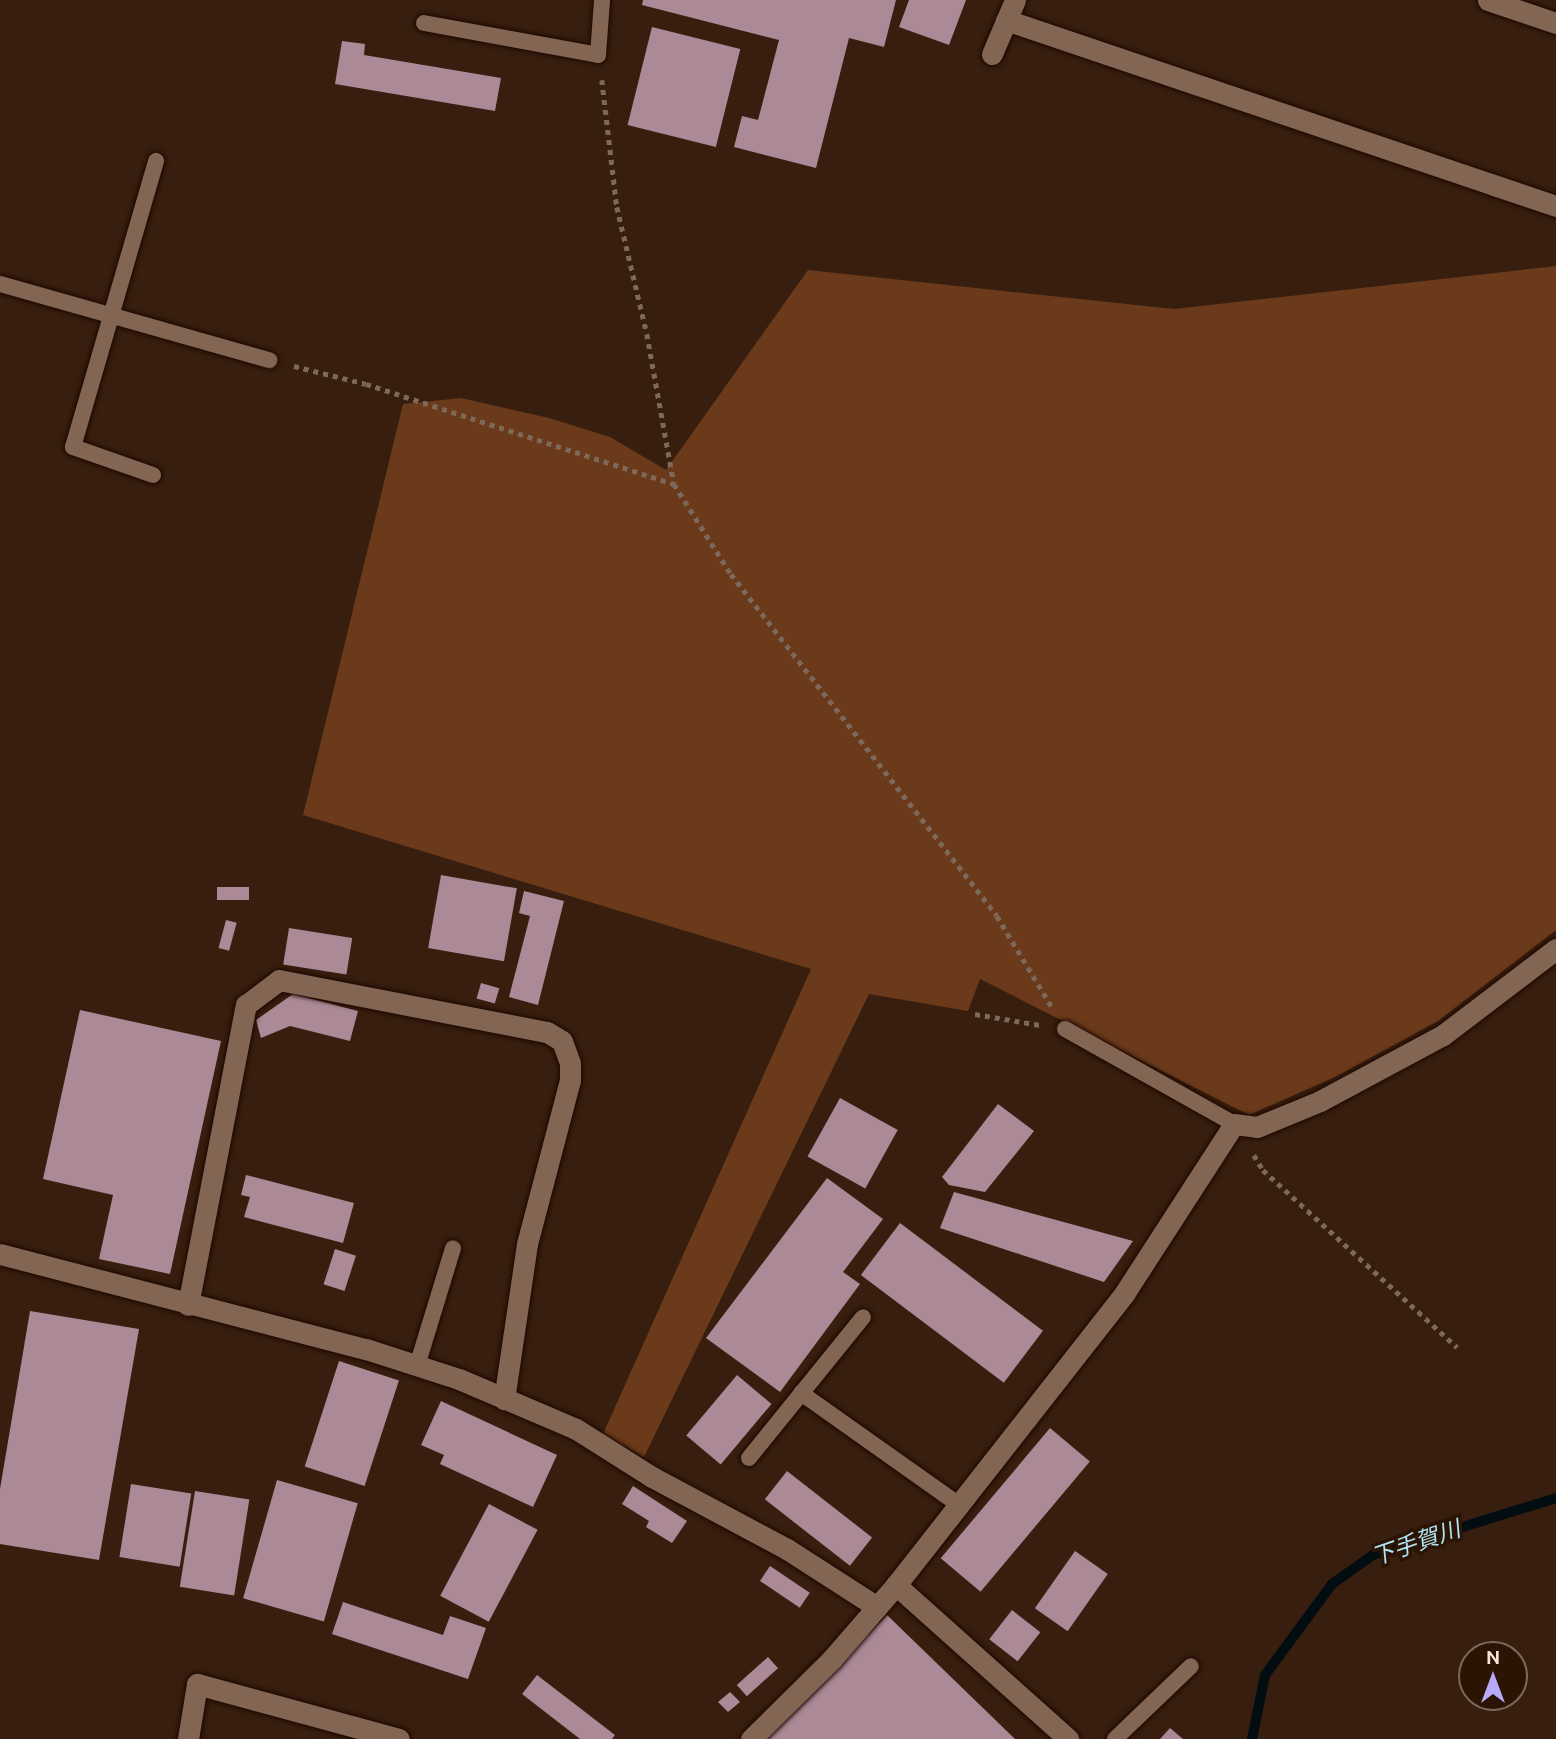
<!DOCTYPE html>
<meta charset="utf-8">
<style>
body{margin:0}
#map{position:relative;width:1556px;height:1739px;overflow:hidden;background:#371e0e;font-family:Ubuntu,"Noto Sans JP",sans-serif}
div>[style]{position:absolute}
.green>*{inset:0;background:#6a3a1a}
.stream>*{height:10px;margin:-5px;padding:0 5px;transform-origin:5px;border-radius:5px;background:#020d12}
.building>*{inset:0;background:#ac8997;transform-origin:0 0}
.path>*{height:4.5px;margin-top:-2.25px;transform-origin:0;background:repeating-linear-gradient(90deg,#7e685a 0 5px,transparent 0 10px)}
.roads{filter:drop-shadow(0 0 2px #1d0700) drop-shadow(0 0 2px #1d0700)}
.service>*{height:16px;margin:-8px;padding:0 8px;transform-origin:8px;border-radius:8px;background:#836554}
.minor>*{height:21px;margin:-10.5px;padding:0 10.5px;transform-origin:10.5px;border-radius:10.5px;background:#836554}
span{translate:-50% -50%;white-space:nowrap;text-align:center;line-height:1.15;-webkit-text-stroke:7px #2c1405;paint-order:stroke}
.water-label{font-size:23px;color:#b0e4f5;font-style:italic}
.north{position:absolute;left:1458px;top:1641px;width:70px;height:70px;box-sizing:border-box;background:#2c1405;border:2px solid #7d685b;border-radius:50%;rotate:0deg;font-size:19px;font-weight:700;line-height:28px;text-align:center;color:#f7e5db}
.north::after{content:'';display:block;margin:auto;width:24px;height:32px;background:#b7abf8;clip-path:polygon(50% 0,100% 100%,50% 72%,0 100%)}
</style>
<div id="map">
<div class="green">
<div style="clip-path:polygon(1556px 266px,1556px 930px,1438px 1021px,1335px 1077px,1249px 1115px,980px 979px,968px 1011px,869px 994px,644px 1457px,603px 1434px,811px 969px,303px 815px,403px 404px,461px 398px,549px 418px,610px 437px,666px 470px,808px 270px,1174px 309px)"></div>
</div>
<div class="stream">
<div style="left:1252px;top:1739px;width:65px;rotate:-78.5deg"></div>
<div style="left:1265px;top:1675px;width:113px;rotate:-53.6deg"></div>
<div style="left:1332px;top:1584px;width:50px;rotate:-35.3deg"></div>
<div style="left:1373px;top:1555px;width:192px;rotate:-17.3deg"></div>
</div>
<div class="building">
<div style="clip-path:polygon(643px 0,896px 0,884px 47px,849px 38px,816px 168px,734px 147px,742px 116px,758px 120px,779px 40px,642px 5px)"></div>
<div style="clip-path:polygon(909px 0,966px 0,949px 45px,899px 27px)"></div>
<div style="left:652px;top:27px;width:91px;height:101px;rotate:14deg"></div>
<div style="clip-path:polygon(342px 41px,365px 44px,364px 55px,501px 78px,495px 111px,335px 84px)"></div>
<div style="left:441px;top:875px;width:77px;height:74px;rotate:10deg"></div>
<div style="left:217px;top:887px;width:32px;height:13px"></div>
<div style="clip-path:polygon(524px 891px,564px 901px,538px 1005px,509px 997px,530px 916px,519px 913px)"></div>
<div style="left:226px;top:920px;width:11px;height:29px;rotate:15deg"></div>
<div style="left:289px;top:928px;width:64px;height:37px;rotate:9deg"></div>
<div style="left:481px;top:983px;width:19px;height:16px;rotate:16deg"></div>
<div style="clip-path:polygon(293px 994px,358px 1011px,350px 1041px,290px 1026px,261px 1038px,256px 1020px)"></div>
<div style="clip-path:polygon(80px 1010px,221px 1041px,170px 1274px,99px 1259px,113px 1195px,43px 1179px)"></div>
<div style="left:840px;top:1098px;width:66px;height:67px;rotate:29deg"></div>
<div style="clip-path:polygon(998px 1104px,1034px 1131px,985px 1192px,949px 1185px,942px 1177px)"></div>
<div style="clip-path:polygon(246px 1175px,354px 1203px,343px 1243px,244px 1217px,250px 1197px,241px 1195px)"></div>
<div style="clip-path:polygon(827px 1178px,883px 1219px,843px 1272px,860px 1284px,780px 1392px,706px 1338px)"></div>
<div style="clip-path:polygon(954px 1192px,1133px 1241px,1104px 1282px,940px 1228px)"></div>
<div style="left:900px;top:1223px;width:179px;height:65px;rotate:37deg"></div>
<div style="left:335px;top:1249px;width:22px;height:37px;rotate:18deg"></div>
<div style="clip-path:polygon(30px 1311px,139px 1329px,99px 1560px,0 1544px,0 1489px)"></div>
<div style="left:339px;top:1361px;width:63px;height:111px;rotate:18deg"></div>
<div style="left:737px;top:1375px;width:45px;height:79px;rotate:40deg"></div>
<div style="clip-path:polygon(441px 1401px,557px 1455px,533px 1507px,440px 1464px,444px 1455px,421px 1445px)"></div>
<div style="left:1050px;top:1428px;width:52px;height:170px;rotate:40deg"></div>
<div style="left:787px;top:1471px;width:108px;height:36px;rotate:38deg"></div>
<div style="left:277px;top:1480px;width:84px;height:123px;rotate:16deg"></div>
<div style="left:131px;top:1484px;width:61px;height:74px;rotate:9deg"></div>
<div style="clip-path:polygon(633px 1486px,687px 1521px,672px 1543px,646px 1527px,649px 1521px,622px 1504px)"></div>
<div style="left:195px;top:1491px;width:55px;height:97px;rotate:9deg"></div>
<div style="left:489px;top:1504px;width:55px;height:104px;rotate:28deg"></div>
<div style="left:1075px;top:1551px;width:40px;height:70px;rotate:35deg"></div>
<div style="left:770px;top:1566px;width:48px;height:18px;rotate:34deg"></div>
<div style="clip-path:polygon(343px 1602px,443px 1635px,450px 1616px,486px 1628px,468px 1679px,332px 1634px)"></div>
<div style="left:1012px;top:1610px;width:36px;height:37px;rotate:38deg"></div>
<div style="clip-path:polygon(887px 1615px,1015px 1739px,765px 1739px)"></div>
<div style="left:768px;top:1657px;width:15px;height:42px;rotate:48deg"></div>
<div style="clip-path:polygon(537px 1675px,615px 1735px,612px 1739px,580px 1739px,522px 1694px)"></div>
<div style="clip-path:polygon(730px 1692px,740px 1702px,728px 1712px,718px 1702px)"></div>
<div style="clip-path:polygon(1170px 1728px,1183px 1739px,1160px 1739px)"></div>
</div>
<div class="path">
<div style="left:602px;top:80px;width:128px;rotate:83.3deg"></div>
<div style="left:617px;top:207px;width:130px;rotate:76.7deg"></div>
<div style="left:647px;top:334px;width:152px;rotate:79.8deg"></div>
<div style="left:674px;top:484px;width:107px;rotate:57.7deg"></div>
<div style="left:731px;top:574px;width:433px;rotate:52.1deg"></div>
<div style="left:997px;top:916px;width:109px;rotate:58.9deg"></div>
<div style="left:294px;top:366px;width:74px;rotate:14deg"></div>
<div style="left:366px;top:384px;width:324px;rotate:18deg"></div>
<div style="left:975px;top:1014px;width:66px;rotate:9.6deg"></div>
<div style="left:1254px;top:1155px;width:17px;rotate:59deg"></div>
<div style="left:1263px;top:1170px;width:263px;rotate:42.4deg"></div>
</div>
<div class="roads">
<div class="service">
<div style="left:424px;top:23px;width:177px;rotate:10.4deg"></div>
<div style="left:598px;top:55px;width:55px;rotate:-85.8deg"></div>
<div style="left:0;top:284px;width:280px;rotate:15.8deg"></div>
<div style="left:153px;top:475px;width:85px;rotate:-160.7deg"></div>
<div style="left:73px;top:447px;width:298px;rotate:-73.8deg"></div>
<div style="left:1065px;top:1029px;width:194px;rotate:29.3deg"></div>
<div style="left:417px;top:1366px;width:123px;rotate:-73deg"></div>
<div style="left:801px;top:1393px;width:194px;rotate:35.3deg"></div>
<div style="left:749px;top:1458px;width:181px;rotate:-51deg"></div>
<div style="left:1115px;top:1739px;width:105px;rotate:-43.8deg"></div>
</div>
<div class="minor">
<div style="left:1488px;top:0;width:72px;rotate:18.7deg"></div>
<div style="left:1006px;top:20px;width:581px;rotate:18.68deg"></div>
<div style="left:992px;top:54px;width:59px;rotate:-66.9deg"></div>
<div style="left:0;top:1254px;width:378px;rotate:14.6deg"></div>
<div style="left:366px;top:1349px;width:98px;rotate:17.9deg"></div>
<div style="left:459px;top:1379px;width:127px;rotate:23.1deg"></div>
<div style="left:576px;top:1429px;width:90px;rotate:32.3deg"></div>
<div style="left:652px;top:1477px;width:153px;rotate:28.1deg"></div>
<div style="left:787px;top:1549px;width:107px;rotate:32.8deg"></div>
<div style="left:188px;top:1305px;width:306px;rotate:-79.1deg"></div>
<div style="left:246px;top:1005px;width:41px;rotate:-37.1deg"></div>
<div style="left:279px;top:980px;width:273px;rotate:11deg"></div>
<div style="left:547px;top:1032px;width:17px;rotate:31deg"></div>
<div style="left:562px;top:1041px;width:23px;rotate:70deg"></div>
<div style="left:570px;top:1063px;width:17px;rotate:90deg"></div>
<div style="left:570px;top:1080px;width:170px;rotate:104.7deg"></div>
<div style="left:527px;top:1244px;width:157px;rotate:98.4deg"></div>
<div style="left:896px;top:1585px;width:231px;rotate:41.8deg"></div>
<div style="left:188px;top:1739px;width:56px;rotate:-80.7deg"></div>
<div style="left:197px;top:1684px;width:209px;rotate:15.2deg"></div>
<div style="left:751px;top:1739px;width:114px;rotate:-44.6deg"></div>
<div style="left:832px;top:1659px;width:98px;rotate:-49.1deg"></div>
<div style="left:896px;top:1585px;width:370px;rotate:-51.9deg"></div>
<div style="left:1124px;top:1294px;width:202px;rotate:-57.1deg"></div>
<div style="left:1234px;top:1124px;width:23px;rotate:7deg"></div>
<div style="left:1257px;top:1127px;width:68px;rotate:-22.4deg"></div>
<div style="left:1320px;top:1101px;width:140px;rotate:-28.2deg"></div>
<div style="left:1443px;top:1035px;width:142px;rotate:-37.3deg"></div>
</div>
</div>
<div class="water-label">
<span style="left:1416px;top:1543px;rotate:-19deg">下手賀川</span>
</div>
<div class="north">N</div>
</div>
